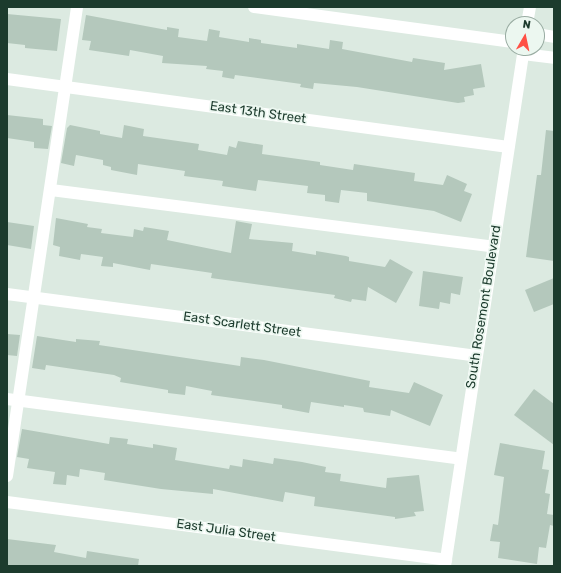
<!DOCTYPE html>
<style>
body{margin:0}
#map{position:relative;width:561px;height:573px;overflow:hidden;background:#dceae1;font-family:Rubik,sans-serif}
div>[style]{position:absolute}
.building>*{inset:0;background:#b4c8bc}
.minor>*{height:12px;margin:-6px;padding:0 6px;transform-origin:6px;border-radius:6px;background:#fff}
span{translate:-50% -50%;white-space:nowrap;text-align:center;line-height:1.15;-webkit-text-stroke:3.5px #ecf7f0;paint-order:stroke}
.street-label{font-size:13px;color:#1c3b2d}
.frame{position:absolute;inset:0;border:8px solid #1c3b2d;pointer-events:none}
.north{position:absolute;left:505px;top:16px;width:40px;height:40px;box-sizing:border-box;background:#ecf7f0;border:1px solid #99aca2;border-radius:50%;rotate:9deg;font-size:11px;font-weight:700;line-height:16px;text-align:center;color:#1c3b2d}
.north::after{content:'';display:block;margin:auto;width:14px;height:18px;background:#ff5045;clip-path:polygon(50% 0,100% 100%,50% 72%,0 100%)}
</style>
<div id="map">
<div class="building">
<div style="clip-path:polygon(7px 14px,61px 19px,57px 51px,25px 48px,25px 45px,7px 43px)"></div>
<div style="clip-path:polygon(86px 15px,167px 30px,167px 27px,179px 29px,178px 37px,207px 41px,209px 29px,220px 31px,219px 37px,249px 42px,249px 38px,261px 40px,261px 43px,297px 48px,297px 44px,329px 49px,330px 40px,343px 42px,342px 49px,412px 62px,413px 58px,445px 63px,444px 70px,481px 64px,485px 87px,473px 89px,474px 95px,464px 97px,465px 102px,458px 103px,357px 87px,314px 83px,313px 89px,300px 87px,301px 84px,235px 75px,234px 79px,222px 77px,223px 71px,206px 69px,207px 66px,162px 63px,163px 56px,130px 50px,129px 56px,89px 50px,91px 41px,82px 40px)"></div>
<div style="clip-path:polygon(7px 115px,43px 119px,43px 125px,52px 126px,48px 149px,34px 148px,34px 142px,7px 138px)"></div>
<div style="clip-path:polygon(70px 125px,100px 131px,100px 134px,122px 138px,124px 125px,144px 129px,143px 136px,199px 144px,198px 150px,227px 155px,229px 146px,236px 148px,238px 141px,263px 145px,262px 154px,320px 162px,320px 165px,353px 170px,354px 164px,415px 173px,414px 181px,443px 185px,447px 175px,467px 184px,464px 191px,472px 194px,461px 222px,434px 211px,367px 201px,367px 193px,341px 190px,339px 203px,325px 201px,325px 195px,307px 193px,308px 186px,258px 180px,256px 191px,222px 186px,223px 181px,184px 176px,185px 171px,138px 164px,137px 175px,111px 170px,111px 167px,103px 165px,103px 160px,76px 155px,74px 166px,61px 163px,67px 128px)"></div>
<div style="clip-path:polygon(546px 130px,554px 131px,554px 261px,526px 257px,537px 175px,541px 175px)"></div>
<div style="clip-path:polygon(56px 218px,88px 224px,87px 227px,102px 229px,101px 233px,133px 237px,134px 229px,143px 231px,144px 227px,169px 231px,167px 240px,231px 253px,236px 221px,241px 222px,252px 224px,249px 239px,293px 243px,292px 251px,316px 255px,316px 251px,346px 256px,349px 257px,349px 261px,385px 267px,390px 259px,413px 272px,396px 303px,368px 287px,366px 301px,352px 299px,351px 302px,334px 298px,335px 295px,211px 278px,212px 273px,151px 264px,150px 270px,113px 263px,113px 267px,101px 266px,103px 257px,81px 254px,80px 260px,59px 256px,60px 247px,53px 245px)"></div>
<div style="clip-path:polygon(7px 222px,34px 226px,31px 249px,7px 245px)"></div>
<div style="clip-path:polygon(423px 271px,463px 277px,460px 295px,451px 293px,450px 304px,440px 302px,439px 309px,419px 306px)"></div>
<div style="clip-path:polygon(554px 278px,554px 304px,534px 312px,525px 290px)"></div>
<div style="clip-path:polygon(7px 334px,20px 335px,17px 356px,7px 355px)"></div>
<div style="clip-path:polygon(37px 336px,76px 342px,76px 339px,100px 341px,99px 345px,240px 366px,241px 357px,264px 360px,370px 381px,369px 387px,409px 393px,414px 382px,443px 395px,430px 426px,391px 410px,390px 416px,364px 412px,363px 408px,344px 405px,344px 407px,311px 402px,309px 413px,282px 408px,282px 405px,211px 395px,212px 391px,186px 386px,185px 395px,168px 393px,168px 390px,120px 382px,121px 378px,114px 375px,46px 365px,45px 370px,32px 368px)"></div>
<div style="clip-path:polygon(534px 389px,554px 404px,554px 445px,514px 415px)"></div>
<div style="clip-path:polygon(22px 429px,109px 444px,110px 437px,128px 439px,127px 444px,153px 448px,153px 444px,177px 448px,175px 460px,229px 469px,230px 465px,242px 467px,243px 459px,273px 464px,274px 458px,302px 462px,326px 467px,325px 472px,341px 474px,340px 481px,386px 488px,387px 478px,419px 475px,424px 511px,414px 512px,416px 516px,395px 519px,395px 517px,314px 506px,315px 497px,285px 492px,283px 502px,213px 489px,213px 494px,161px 489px,104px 480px,105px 473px,80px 469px,79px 477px,67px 475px,66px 485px,53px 484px,55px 472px,27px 468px,29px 459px,17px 457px)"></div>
<div style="clip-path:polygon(500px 443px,545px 451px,542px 469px,549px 470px,545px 493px,550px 494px,547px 514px,554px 515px,554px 526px,550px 525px,546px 548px,539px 547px,537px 564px,498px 558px,500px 542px,490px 541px,493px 524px,498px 525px,504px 477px,494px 475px)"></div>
<div style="clip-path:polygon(7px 539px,56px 545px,54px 552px,86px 558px,87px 551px,139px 559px,138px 566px,7px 566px)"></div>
</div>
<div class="minor">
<div style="left:254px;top:7px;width:261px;rotate:7.7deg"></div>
<div style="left:527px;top:24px;width:17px;rotate:-80deg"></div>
<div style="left:537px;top:34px;width:17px;rotate:10deg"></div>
<div style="left:523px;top:54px;width:31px;rotate:7deg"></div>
<div style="left:7px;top:79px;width:506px;rotate:7.73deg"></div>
<div style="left:51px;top:190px;width:446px;rotate:7.3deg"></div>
<div style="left:7px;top:294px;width:474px;rotate:7.5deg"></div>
<div style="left:7px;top:399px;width:458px;rotate:7.5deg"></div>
<div style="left:7px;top:476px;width:474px;rotate:-81.5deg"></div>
<div style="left:7px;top:502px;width:443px;rotate:7.5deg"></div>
<div style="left:445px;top:566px;width:524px;rotate:-81.33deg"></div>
</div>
<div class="street-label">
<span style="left:258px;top:113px;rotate:8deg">East 13th Street</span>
<span style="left:484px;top:307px;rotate:-81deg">South Rosemont Boulevard</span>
<span style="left:242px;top:325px;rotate:8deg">East Scarlett Street</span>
<span style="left:226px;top:531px;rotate:8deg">East Julia Street</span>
</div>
<div class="frame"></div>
<div class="north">N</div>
</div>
